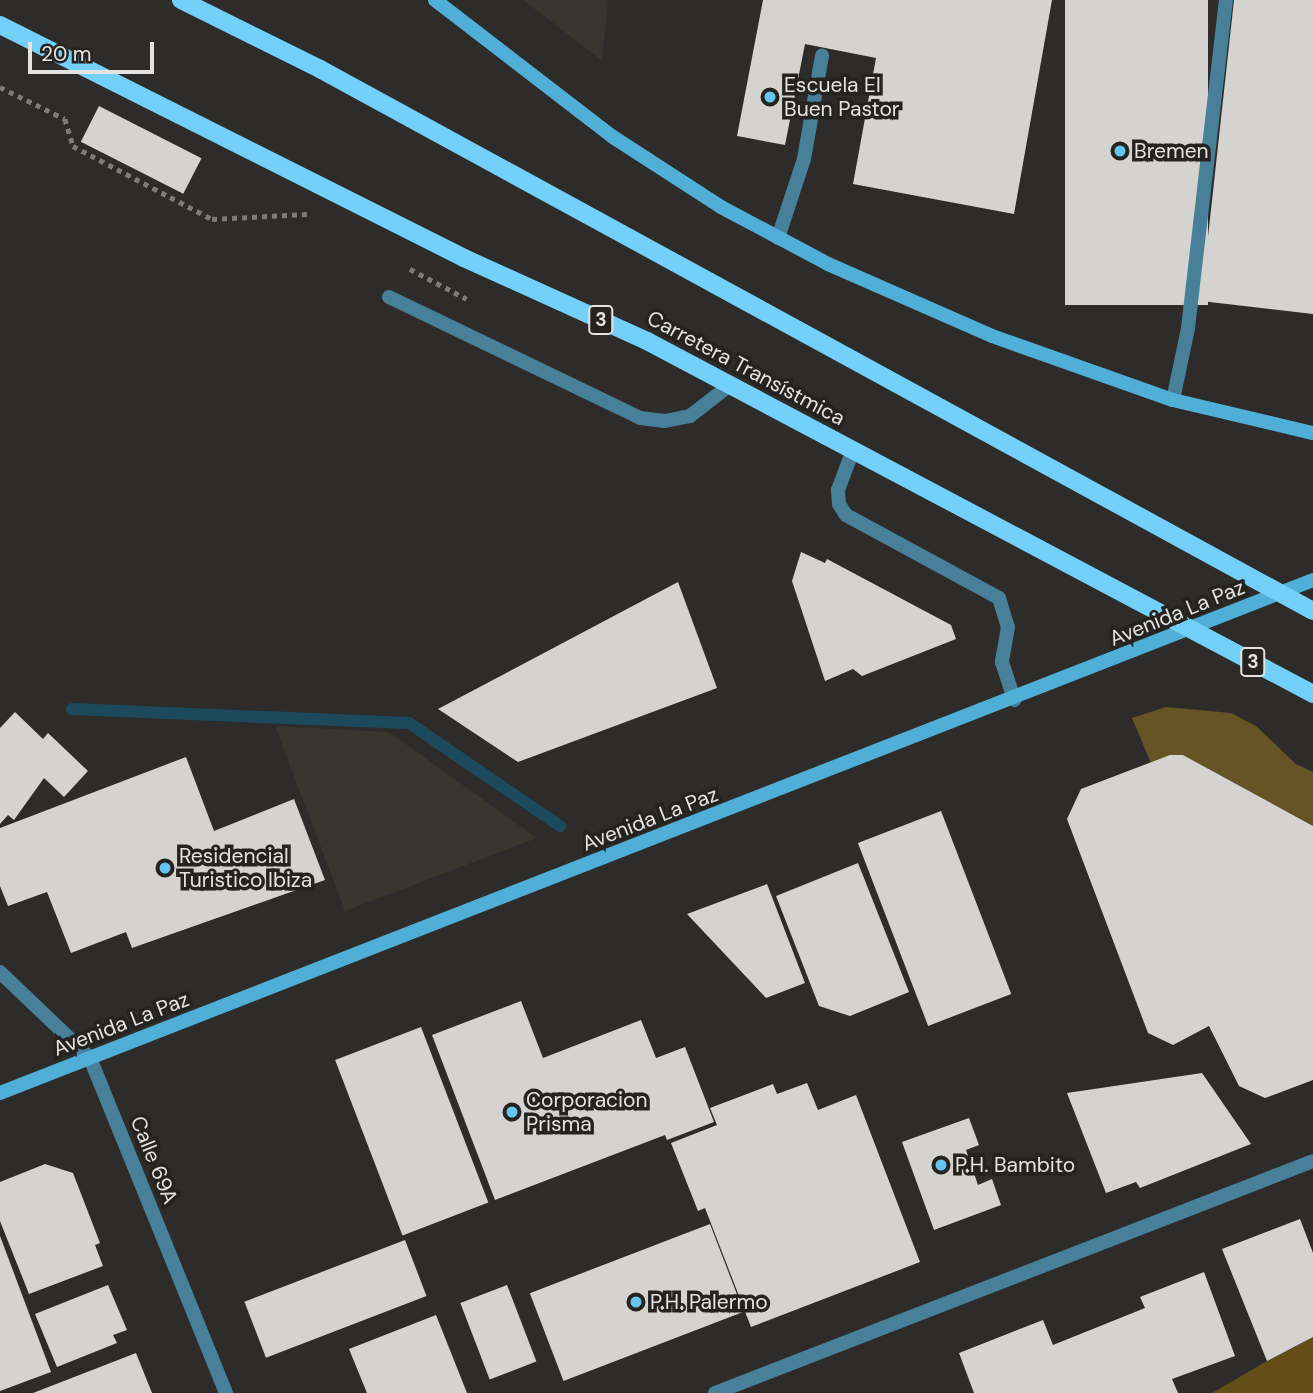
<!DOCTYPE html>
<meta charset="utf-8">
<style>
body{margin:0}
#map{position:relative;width:1313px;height:1393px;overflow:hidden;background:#2d2c2a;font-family:"DM Sans",sans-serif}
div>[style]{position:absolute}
.built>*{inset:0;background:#38362e}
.green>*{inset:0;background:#665326}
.forest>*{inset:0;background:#644e17}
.stream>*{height:12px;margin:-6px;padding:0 6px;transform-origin:6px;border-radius:6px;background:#1d495c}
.building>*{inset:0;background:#d5d3d0;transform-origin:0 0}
.path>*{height:4.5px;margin-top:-2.25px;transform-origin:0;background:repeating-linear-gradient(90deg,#7c7b79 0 5px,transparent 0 10px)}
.lane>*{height:14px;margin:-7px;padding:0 7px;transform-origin:7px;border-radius:7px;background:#488099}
.street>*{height:14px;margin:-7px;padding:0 7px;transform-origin:7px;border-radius:7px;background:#488099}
.secondary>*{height:14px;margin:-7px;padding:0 7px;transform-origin:7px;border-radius:7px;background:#4fafd6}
.primary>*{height:18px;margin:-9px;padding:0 9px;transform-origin:9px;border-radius:9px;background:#72d0f9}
.dots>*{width:19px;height:19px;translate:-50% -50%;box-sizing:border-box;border:4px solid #242320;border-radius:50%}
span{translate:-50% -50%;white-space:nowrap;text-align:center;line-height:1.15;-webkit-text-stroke:7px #242320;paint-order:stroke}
.shield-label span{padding:2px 5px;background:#242320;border:2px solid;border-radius:5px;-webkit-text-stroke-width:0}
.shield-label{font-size:19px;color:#e4e3e1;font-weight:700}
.poi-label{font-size:21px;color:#e4e3e1}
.left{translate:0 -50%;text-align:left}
.street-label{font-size:21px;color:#e4e3e1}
.scale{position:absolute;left:28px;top:42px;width:126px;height:32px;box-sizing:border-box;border:4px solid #e4e3e1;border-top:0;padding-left:9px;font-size:21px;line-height:24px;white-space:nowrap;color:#e4e3e1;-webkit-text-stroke:5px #242320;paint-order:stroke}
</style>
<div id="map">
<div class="built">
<div style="clip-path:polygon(523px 0,608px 0,602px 61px,552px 22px)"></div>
<div style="clip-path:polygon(275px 726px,389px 732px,537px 838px,345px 911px)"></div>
</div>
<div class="green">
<div style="clip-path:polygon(1166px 707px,1231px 713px,1256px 726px,1296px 764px,1313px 772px,1313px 826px,1183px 755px,1151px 763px,1132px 718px)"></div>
</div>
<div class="forest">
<div style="clip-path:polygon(1313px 1337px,1313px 1393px,1212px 1393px,1267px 1361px)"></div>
</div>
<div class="stream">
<div style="left:72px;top:709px;width:337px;rotate:2.4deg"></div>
<div style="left:409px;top:723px;width:183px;rotate:34.3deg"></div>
</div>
<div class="building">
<div style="clip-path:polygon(763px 0,1052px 0,1014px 214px,853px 184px,876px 58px,805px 44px,785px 145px,737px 136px)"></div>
<div style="left:1065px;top:0;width:143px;height:305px"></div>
<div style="clip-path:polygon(1234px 0,1313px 0,1313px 314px,1201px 301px)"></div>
<div style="left:99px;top:106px;width:115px;height:40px;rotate:27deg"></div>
<div style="clip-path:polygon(801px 552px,825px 563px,827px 559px,951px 625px,956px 639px,862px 676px,853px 669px,825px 681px,792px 581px)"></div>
<div style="clip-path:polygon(678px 582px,717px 688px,518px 762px,438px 709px)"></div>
<div style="clip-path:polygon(15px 712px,43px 739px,48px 733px,88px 771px,64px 797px,44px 778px,14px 820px,8px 815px,0 824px,0 728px)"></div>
<div style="clip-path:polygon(1170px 755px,1183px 755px,1313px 826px,1313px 1080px,1265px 1098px,1239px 1086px,1209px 1026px,1173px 1045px,1148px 1033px,1067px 819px,1081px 789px)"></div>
<div style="clip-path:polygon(186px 757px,214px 831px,294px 799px,325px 880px,132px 948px,126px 932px,71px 953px,47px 892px,8px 906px,0 886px,0 828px)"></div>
<div style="left:941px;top:811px;width:196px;height:89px;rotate:69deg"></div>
<div style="clip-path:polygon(858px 863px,909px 992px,850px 1016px,819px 1006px,776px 896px)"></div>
<div style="clip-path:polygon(767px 884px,805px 983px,766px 998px,687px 914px)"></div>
<div style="clip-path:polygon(521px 1001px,543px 1058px,641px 1020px,656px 1058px,685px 1047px,714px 1122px,667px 1140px,665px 1135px,495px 1200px,432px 1035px)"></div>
<div style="left:421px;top:1027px;width:188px;height:92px;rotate:69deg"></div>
<div style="clip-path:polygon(1202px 1073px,1251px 1144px,1140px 1188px,1136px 1182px,1106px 1193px,1067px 1093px)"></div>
<div style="clip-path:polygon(807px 1083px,818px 1110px,856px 1095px,920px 1262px,751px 1327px,705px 1208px,698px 1211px,671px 1143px,717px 1125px,710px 1108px,773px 1084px,777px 1094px)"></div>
<div style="clip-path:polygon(969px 1118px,979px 1145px,966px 1150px,978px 1185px,992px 1179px,1001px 1205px,934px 1230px,902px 1142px)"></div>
<div style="clip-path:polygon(45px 1164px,73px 1173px,100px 1243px,95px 1245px,103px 1266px,29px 1294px,0 1221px,0 1182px)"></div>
<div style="clip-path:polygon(1300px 1219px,1313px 1253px,1313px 1337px,1267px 1361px,1222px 1249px)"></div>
<div style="left:710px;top:1224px;width:94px;height:193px;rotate:69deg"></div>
<div style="clip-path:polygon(0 1236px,51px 1372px,0 1391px)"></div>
<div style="left:405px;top:1240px;width:60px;height:172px;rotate:69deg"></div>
<div style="clip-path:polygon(1204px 1272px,1235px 1356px,1172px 1379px,1178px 1393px,974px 1393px,959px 1353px,1043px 1320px,1053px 1345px,1145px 1308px,1140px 1297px)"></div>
<div style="clip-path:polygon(108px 1285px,127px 1330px,113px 1335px,117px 1343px,57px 1367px,35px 1314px)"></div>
<div style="left:507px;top:1285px;width:82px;height:50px;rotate:69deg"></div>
<div style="clip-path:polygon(436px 1315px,467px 1393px,367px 1393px,349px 1349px)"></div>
<div style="clip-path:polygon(136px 1353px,152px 1393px,33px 1393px)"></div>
</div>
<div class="path">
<div style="left:0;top:87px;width:72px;rotate:26.2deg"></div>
<div style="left:65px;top:119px;width:28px;rotate:73deg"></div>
<div style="left:73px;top:146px;width:157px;rotate:27.7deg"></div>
<div style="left:212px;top:219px;width:95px;rotate:-3deg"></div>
<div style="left:410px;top:269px;width:64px;rotate:27.8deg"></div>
</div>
<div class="lane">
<div style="left:778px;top:238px;width:83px;rotate:-71.8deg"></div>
<div style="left:804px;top:159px;width:105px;rotate:-80.1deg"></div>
<div style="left:389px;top:297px;width:279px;rotate:25.7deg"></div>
<div style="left:640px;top:418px;width:25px;rotate:7deg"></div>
<div style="left:665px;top:421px;width:25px;rotate:-11deg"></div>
<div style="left:690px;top:416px;width:51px;rotate:-37.8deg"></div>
<div style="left:1173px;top:400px;width:74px;rotate:-78.2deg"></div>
<div style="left:1188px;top:328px;width:330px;rotate:-83.4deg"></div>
<div style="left:853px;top:450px;width:43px;rotate:110.6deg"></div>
<div style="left:838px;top:490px;width:14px;rotate:86deg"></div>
<div style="left:839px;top:504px;width:13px;rotate:58deg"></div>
<div style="left:846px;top:515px;width:174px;rotate:28.5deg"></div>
<div style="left:999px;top:598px;width:30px;rotate:73deg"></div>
<div style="left:1008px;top:627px;width:36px;rotate:100deg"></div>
<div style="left:1002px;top:662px;width:40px;rotate:72deg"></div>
</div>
<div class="street">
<div style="left:0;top:972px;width:124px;rotate:43.7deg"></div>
<div style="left:90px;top:1058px;width:362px;rotate:67.9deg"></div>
<div style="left:715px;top:1393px;width:641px;rotate:-21.2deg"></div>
</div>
<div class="secondary">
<div style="left:435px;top:0;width:225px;rotate:37.6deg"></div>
<div style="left:613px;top:137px;width:129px;rotate:32.9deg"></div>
<div style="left:721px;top:207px;width:121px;rotate:28deg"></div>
<div style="left:828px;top:264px;width:179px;rotate:23.7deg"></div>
<div style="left:992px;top:336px;width:192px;rotate:19.5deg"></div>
<div style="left:1173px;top:400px;width:144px;rotate:13.3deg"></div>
<div style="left:0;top:1093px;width:1410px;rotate:-21.34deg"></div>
</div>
<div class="primary">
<div style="left:181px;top:0;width:155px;rotate:26.4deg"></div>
<div style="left:320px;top:69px;width:1131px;rotate:28.63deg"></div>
<div style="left:0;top:25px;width:519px;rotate:26.66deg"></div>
<div style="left:464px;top:258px;width:201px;rotate:24.4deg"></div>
<div style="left:647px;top:341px;width:754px;rotate:27.92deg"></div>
</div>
<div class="dots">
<div style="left:770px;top:97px;background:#65c5ee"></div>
<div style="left:1120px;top:151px;background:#65c5ee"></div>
<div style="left:165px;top:868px;background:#65c5ee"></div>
<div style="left:512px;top:1112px;background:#65c5ee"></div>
<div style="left:941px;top:1165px;background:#65c5ee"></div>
<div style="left:636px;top:1302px;background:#65c5ee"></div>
</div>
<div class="shield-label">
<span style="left:601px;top:320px">3</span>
<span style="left:1253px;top:662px">3</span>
</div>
<div class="poi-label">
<span class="left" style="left:784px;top:97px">Escuela El<br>Buen Pastor</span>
<span class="left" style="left:1134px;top:151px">Bremen</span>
<span class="left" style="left:179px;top:868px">Residencial<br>Turistico Ibiza</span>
<span class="left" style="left:526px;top:1112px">Corporacion<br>Prisma</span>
<span class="left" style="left:955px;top:1165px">P.H. Bambito</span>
<span class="left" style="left:650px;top:1302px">P.H. Palermo</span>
</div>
<div class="street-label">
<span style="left:746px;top:368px;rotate:28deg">Carretera Transístmica</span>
<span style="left:1177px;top:613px;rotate:-22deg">Avenida La Paz</span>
<span style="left:650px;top:819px;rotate:-21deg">Avenida La Paz</span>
<span style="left:121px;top:1024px;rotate:-21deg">Avenida La Paz</span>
<span style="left:154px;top:1160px;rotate:68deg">Calle 69A</span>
</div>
<div class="scale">20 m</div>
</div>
